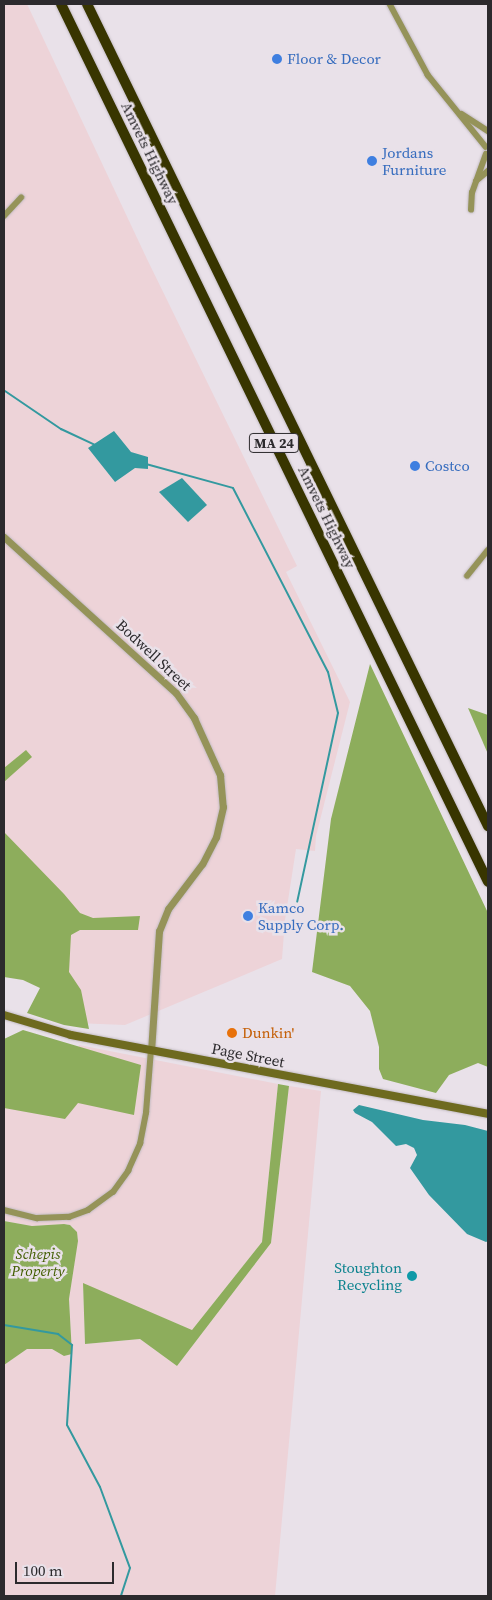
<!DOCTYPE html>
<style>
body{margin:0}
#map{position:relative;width:492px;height:1600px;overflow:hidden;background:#e9e1e9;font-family:"Source Serif 4",serif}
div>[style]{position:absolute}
.industrial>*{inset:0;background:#edd3d8}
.forest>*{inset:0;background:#8dad5c}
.water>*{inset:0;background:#33999f}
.stream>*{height:2px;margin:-1px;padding:0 1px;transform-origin:1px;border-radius:1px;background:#33999f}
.roads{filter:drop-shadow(0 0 1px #c3bcc3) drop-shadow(0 0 1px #c3bcc3)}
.minor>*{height:5.5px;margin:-2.75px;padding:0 2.75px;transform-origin:2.75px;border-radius:2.75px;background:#959359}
.tertiary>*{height:7px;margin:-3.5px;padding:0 3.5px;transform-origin:3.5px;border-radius:3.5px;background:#959359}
.secondary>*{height:8px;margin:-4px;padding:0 4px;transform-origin:4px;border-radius:4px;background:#6e6a1f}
.motorway>*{height:10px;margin:-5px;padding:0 5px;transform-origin:5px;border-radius:5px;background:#383500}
.dots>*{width:14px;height:14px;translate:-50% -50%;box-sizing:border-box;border:2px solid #e9e1e9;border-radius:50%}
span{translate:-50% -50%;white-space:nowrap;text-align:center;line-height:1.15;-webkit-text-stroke:5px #e9e1e9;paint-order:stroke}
.shield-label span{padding:1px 4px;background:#e9e1e9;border:1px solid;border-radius:4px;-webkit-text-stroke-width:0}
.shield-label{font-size:14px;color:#2c2a2d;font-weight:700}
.shop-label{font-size:15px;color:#366cbe}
.left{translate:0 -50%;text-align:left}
.street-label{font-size:15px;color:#2c2a2d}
.food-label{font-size:15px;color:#c56008}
.park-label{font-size:15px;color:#425e00;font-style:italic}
.culture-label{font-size:15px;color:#0d838f}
.right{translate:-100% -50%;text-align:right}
.frame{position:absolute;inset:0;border:5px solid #2c2a2d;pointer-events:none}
.scale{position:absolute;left:15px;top:1562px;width:99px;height:22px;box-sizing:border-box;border:2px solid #2c2a2d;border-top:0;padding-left:6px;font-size:15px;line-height:18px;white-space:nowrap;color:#2c2a2d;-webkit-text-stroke:4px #e9e1e9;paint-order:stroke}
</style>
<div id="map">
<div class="industrial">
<div style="clip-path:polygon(4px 4px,27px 4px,147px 259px,297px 566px,286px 572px,350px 702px,316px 836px,315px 851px,296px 849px,285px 920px,282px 959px,125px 1025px,75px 1023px,4px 888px)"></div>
<div style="clip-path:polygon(79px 1045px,278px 1084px,262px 1242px,192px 1330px,83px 1284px,85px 1344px,140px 1339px,177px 1366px,271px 1243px,289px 1086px,321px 1091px,275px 1596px,4px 1596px,4px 1365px,27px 1349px,52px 1349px,64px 1356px,72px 1354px,69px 1299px,78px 1238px,73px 1227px,67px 1224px,32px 1226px,4px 1221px,4px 1086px,67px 1104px)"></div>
</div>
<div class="forest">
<div style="clip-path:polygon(370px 664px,488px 913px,488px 1067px,478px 1063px,449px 1075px,436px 1093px,383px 1079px,379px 1069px,379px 1047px,370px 1011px,350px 986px,312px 972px,331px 819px)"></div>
<div style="clip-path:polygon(468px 708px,488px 715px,488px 754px)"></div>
<div style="clip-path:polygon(26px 750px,32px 757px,4px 782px,4px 768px)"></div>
<div style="clip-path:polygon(4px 832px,64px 894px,80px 913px,93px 918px,140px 916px,138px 930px,80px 930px,71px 935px,69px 972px,81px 990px,89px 1029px,64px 1025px,27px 1013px,40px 988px,23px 980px,4px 977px)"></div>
<div style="clip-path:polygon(23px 1030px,141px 1065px,134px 1115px,78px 1103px,65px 1119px,4px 1108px,4px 1039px)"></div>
<div style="clip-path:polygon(278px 1084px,289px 1086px,271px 1243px,177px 1366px,140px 1339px,85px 1344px,83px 1283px,192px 1330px,262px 1242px)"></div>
<div style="clip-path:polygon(4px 1221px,32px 1226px,64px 1224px,70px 1225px,77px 1232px,78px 1241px,69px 1299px,72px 1354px,64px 1356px,52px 1349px,27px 1349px,4px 1365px)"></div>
</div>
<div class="water">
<div style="clip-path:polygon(114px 431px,131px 452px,148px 457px,148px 469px,135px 468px,115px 482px,88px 448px)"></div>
<div style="clip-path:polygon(182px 478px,207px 505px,188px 522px,159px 492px)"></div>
<div style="clip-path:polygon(359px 1105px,423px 1120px,465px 1125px,488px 1131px,488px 1241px,486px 1242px,467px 1234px,429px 1195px,410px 1168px,417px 1155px,414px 1148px,406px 1144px,396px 1146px,372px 1122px,355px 1113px,353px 1110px)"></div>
</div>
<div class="stream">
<div style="left:5px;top:391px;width:68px;rotate:34.2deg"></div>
<div style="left:61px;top:429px;width:38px;rotate:25deg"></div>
<div style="left:146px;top:464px;width:90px;rotate:15.4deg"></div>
<div style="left:233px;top:488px;width:207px;rotate:62.7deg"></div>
<div style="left:328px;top:672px;width:42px;rotate:76.3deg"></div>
<div style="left:338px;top:713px;width:193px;rotate:102.2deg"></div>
<div style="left:4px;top:1325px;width:55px;rotate:9.5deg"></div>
<div style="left:58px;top:1334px;width:18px;rotate:38deg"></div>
<div style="left:72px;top:1345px;width:80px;rotate:93.6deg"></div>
<div style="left:67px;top:1425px;width:70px;rotate:62deg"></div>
<div style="left:100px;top:1487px;width:86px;rotate:69.7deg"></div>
<div style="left:130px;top:1568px;width:29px;rotate:108deg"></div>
</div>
<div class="roads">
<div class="minor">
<div style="left:390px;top:4px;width:81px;rotate:61.8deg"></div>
<div style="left:428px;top:75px;width:92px;rotate:51.1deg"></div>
<div style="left:462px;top:114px;width:31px;rotate:33deg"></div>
<div style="left:476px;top:181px;width:16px;rotate:-40deg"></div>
<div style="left:471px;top:210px;width:17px;rotate:-87deg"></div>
<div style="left:472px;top:193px;width:41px;rotate:-70.3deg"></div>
<div style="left:4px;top:216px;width:25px;rotate:-47deg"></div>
<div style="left:467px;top:576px;width:33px;rotate:-51deg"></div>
<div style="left:4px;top:1210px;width:34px;rotate:14deg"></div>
<div style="left:37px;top:1218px;width:32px;rotate:-2deg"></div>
<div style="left:69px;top:1217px;width:20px;rotate:-20deg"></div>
<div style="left:88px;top:1210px;width:31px;rotate:-36deg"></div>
<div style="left:113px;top:1192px;width:26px;rotate:-54deg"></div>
<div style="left:128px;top:1171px;width:30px;rotate:-66deg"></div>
<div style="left:140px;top:1144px;width:32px;rotate:-79deg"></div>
<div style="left:146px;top:1113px;width:63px;rotate:-85.5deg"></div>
</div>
<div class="tertiary">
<div style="left:4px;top:537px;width:232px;rotate:42.2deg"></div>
<div style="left:176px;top:693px;width:31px;rotate:54deg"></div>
<div style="left:194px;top:718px;width:63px;rotate:65.5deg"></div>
<div style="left:220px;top:775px;width:32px;rotate:85deg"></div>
<div style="left:223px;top:807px;width:31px;rotate:103deg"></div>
<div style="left:216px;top:837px;width:30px;rotate:117deg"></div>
<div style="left:202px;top:864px;width:56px;rotate:127.1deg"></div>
<div style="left:168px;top:909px;width:24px;rotate:112deg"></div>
<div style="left:159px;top:931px;width:119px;rotate:93.8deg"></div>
</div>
<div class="secondary">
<div style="left:4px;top:1015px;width:70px;rotate:16.6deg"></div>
<div style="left:71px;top:1035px;width:424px;rotate:10.7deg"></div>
</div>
<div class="motorway">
<div style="left:61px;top:4px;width:976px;rotate:64.06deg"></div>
<div style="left:87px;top:4px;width:915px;rotate:64deg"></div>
</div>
</div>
<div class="dots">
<div style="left:277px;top:59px;background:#3f7fe0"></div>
<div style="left:372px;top:161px;background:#3f7fe0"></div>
<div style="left:415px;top:466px;background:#3f7fe0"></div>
<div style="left:248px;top:916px;background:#3f7fe0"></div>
<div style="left:232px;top:1033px;background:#e8710a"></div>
<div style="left:412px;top:1276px;background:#0f9aa8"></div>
</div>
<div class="shield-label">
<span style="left:274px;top:443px">MA 24</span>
</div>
<div class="shop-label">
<span class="left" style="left:287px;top:59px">Floor &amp; Decor</span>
<span class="left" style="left:382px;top:161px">Jordans<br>Furniture</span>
<span class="left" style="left:425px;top:466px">Costco</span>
<span class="left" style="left:258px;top:916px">Kamco<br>Supply Corp.</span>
</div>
<div class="street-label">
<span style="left:150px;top:153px;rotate:64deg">Amvets Highway</span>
<span style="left:327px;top:517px;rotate:64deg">Amvets Highway</span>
<span style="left:154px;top:655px;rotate:43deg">Bodwell Street</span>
<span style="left:248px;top:1055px;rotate:11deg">Page Street</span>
</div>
<div class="food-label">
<span class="left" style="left:242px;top:1033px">Dunkin'</span>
</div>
<div class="park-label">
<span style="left:38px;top:1262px">Schepis<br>Property</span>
</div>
<div class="culture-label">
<span class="right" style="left:402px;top:1276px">Stoughton<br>Recycling</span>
</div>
<div class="frame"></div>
<div class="scale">100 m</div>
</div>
